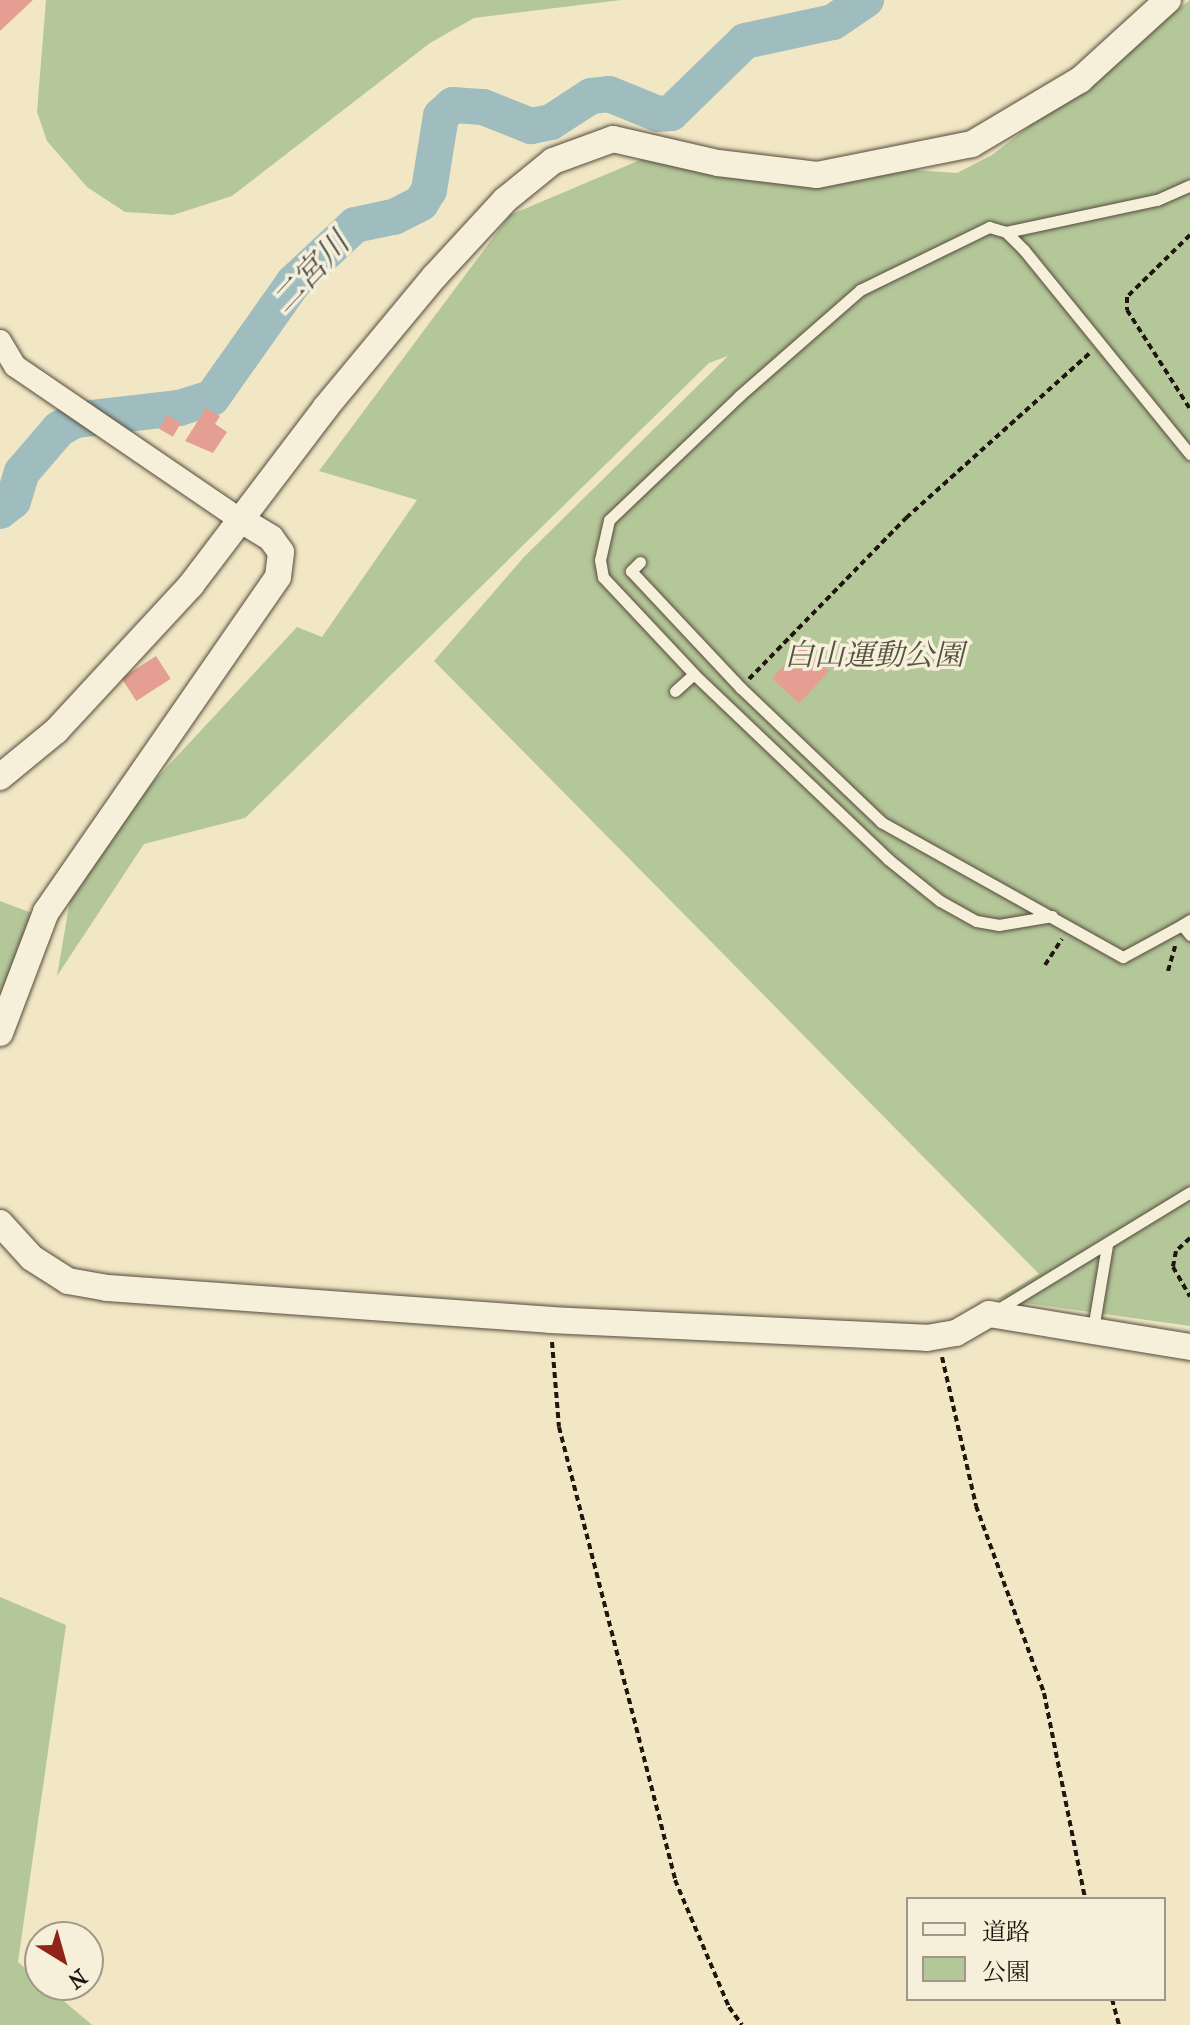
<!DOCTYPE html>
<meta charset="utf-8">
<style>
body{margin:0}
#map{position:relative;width:1190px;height:2025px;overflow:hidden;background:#f1e7c4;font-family:"IM FELL French Canon","Noto Serif JP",serif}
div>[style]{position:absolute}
.green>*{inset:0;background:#b4c799}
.river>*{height:36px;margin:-18px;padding:0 18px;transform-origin:18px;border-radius:18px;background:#9fbdbf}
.building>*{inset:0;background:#e59f92;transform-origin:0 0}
.path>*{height:4px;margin-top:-2px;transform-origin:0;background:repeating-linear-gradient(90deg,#211510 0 6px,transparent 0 10px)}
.roads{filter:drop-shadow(0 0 2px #554a3d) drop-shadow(0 0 2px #554a3d)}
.service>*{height:11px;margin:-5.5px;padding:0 5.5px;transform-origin:5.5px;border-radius:5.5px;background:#f6efd9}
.minor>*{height:22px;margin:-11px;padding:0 11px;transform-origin:11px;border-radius:11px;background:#f6efd9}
.tertiary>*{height:26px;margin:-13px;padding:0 13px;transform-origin:13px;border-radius:13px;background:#f6efd9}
span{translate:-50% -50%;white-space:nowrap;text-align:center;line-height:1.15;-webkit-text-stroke:7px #f6efd9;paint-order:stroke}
.park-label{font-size:30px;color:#545340;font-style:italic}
.water-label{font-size:32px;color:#4d504d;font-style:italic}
.legend{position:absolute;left:906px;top:1897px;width:260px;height:104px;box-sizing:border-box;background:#f6efd9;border:2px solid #a19889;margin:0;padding:10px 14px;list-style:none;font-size:24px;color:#211510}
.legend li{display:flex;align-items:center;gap:16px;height:40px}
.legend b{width:40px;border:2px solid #a19889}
.north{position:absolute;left:24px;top:1921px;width:80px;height:80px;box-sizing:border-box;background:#f6efd9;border:2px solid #a19889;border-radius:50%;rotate:143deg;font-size:22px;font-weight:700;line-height:32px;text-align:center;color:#211510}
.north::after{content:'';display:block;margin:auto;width:28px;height:36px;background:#8f2418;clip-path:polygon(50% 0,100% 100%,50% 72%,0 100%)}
</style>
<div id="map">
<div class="green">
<div style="clip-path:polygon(46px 0,621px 0,474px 18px,430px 43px,232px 196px,173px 215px,125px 212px,87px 187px,47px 141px,37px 112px)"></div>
<div style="clip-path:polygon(1190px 0,1190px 1326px,997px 1299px,1039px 1274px,434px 661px,524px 557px,728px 356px,709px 363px,245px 818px,144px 844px,57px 976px,76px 865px,297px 627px,322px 637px,417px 500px,319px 471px,510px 215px,659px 152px,957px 173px,992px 155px)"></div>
<div style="clip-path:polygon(0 901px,37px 915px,0 1046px)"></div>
<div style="clip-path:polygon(0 1597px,66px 1625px,18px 1962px,92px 2025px,0 2025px)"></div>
</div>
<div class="river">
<div style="left:0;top:511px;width:16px;rotate:-38deg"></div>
<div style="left:13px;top:501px;width:30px;rotate:-73deg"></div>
<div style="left:22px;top:472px;width:57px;rotate:-49.3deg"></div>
<div style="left:59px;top:429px;width:18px;rotate:-29deg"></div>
<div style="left:75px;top:420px;width:105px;rotate:-6.6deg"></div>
<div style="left:179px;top:408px;width:34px;rotate:-17deg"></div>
<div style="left:212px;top:398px;width:141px;rotate:-54.8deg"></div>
<div style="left:293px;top:283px;width:85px;rotate:-43.1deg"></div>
<div style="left:355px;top:225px;width:40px;rotate:-12deg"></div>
<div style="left:394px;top:217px;width:30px;rotate:-27deg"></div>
<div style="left:421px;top:203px;width:15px;rotate:-58deg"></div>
<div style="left:429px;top:190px;width:75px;rotate:-80.8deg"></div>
<div style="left:441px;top:116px;width:16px;rotate:-43deg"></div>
<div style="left:453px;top:105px;width:30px;rotate:4deg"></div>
<div style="left:483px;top:107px;width:52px;rotate:21.6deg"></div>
<div style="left:531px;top:126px;width:20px;rotate:-11deg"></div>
<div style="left:551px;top:122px;width:48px;rotate:-33deg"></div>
<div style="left:591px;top:96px;width:18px;rotate:-6deg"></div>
<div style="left:609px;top:94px;width:53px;rotate:22.2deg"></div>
<div style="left:658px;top:114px;width:13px;rotate:-4deg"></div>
<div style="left:671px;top:113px;width:103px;rotate:-44.2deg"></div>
<div style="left:745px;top:41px;width:90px;rotate:-12.2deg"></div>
<div style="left:833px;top:22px;width:40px;rotate:-34deg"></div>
</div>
<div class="building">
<div style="clip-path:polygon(0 0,33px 0,0 31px)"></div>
<div style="clip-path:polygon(206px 408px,220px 416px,215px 424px,227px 432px,213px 453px,185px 441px)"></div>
<div style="left:167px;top:415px;width:16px;height:16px;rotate:30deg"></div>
<div style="left:802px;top:646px;width:37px;height:44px;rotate:43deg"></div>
<div style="left:156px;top:656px;width:27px;height:41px;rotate:57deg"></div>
</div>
<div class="path">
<div style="left:1190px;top:235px;width:88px;rotate:135.5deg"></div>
<div style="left:1127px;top:297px;width:13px;rotate:90deg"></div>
<div style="left:1127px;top:310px;width:117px;rotate:57.5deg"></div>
<div style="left:749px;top:679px;width:225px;rotate:-45.7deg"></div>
<div style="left:906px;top:518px;width:247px;rotate:-41.9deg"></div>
<div style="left:1045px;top:965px;width:31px;rotate:-57deg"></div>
<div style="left:1168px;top:971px;width:26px;rotate:-74deg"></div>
<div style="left:1190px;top:1238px;width:19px;rotate:137deg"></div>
<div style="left:1176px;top:1251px;width:16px;rotate:101deg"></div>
<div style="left:1173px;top:1267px;width:34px;rotate:60deg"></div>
<div style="left:552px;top:1342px;width:85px;rotate:85.3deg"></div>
<div style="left:559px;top:1427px;width:468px;rotate:75.6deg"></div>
<div style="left:675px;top:1880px;width:138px;rotate:67deg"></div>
<div style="left:729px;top:2007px;width:22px;rotate:54deg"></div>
<div style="left:942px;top:1357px;width:153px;rotate:77.1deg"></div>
<div style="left:976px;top:1506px;width:199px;rotate:70deg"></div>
<div style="left:1044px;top:1693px;width:210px;rotate:78.7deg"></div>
<div style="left:1112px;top:1999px;width:27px;rotate:75deg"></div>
</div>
<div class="roads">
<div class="service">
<div style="left:1006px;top:232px;width:154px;rotate:-12deg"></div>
<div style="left:1157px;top:200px;width:36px;rotate:-24deg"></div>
<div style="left:640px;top:562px;width:13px;rotate:135deg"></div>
<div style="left:631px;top:571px;width:161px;rotate:46.8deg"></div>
<div style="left:741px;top:688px;width:194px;rotate:43.7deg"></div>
<div style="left:881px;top:822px;width:277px;rotate:29.2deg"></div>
<div style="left:1123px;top:957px;width:67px;rotate:-28.5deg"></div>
<div style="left:675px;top:691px;width:25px;rotate:-42deg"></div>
<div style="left:1052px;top:916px;width:54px;rotate:170.4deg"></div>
<div style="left:999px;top:925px;width:23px;rotate:-170deg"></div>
<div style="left:976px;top:921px;width:41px;rotate:-150.9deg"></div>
<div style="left:940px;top:901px;width:67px;rotate:-141.1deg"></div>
<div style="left:888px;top:859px;width:268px;rotate:-136.4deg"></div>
<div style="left:694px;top:674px;width:133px;rotate:-133.2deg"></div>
<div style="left:603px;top:577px;width:17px;rotate:-100deg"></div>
<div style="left:600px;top:560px;width:41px;rotate:-77.3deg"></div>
<div style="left:609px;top:520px;width:180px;rotate:-43.6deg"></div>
<div style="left:739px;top:396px;width:161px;rotate:-41.2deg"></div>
<div style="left:860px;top:290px;width:144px;rotate:-26deg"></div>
<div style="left:989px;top:227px;width:18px;rotate:16deg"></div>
<div style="left:1006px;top:232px;width:25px;rotate:45deg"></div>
<div style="left:1024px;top:250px;width:263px;rotate:50.9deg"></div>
<div style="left:1190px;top:920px;width:9px;rotate:148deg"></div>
<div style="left:1182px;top:925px;width:13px;rotate:51deg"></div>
<div style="left:997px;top:1310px;width:226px;rotate:-31.4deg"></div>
<div style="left:1093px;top:1329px;width:85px;rotate:-80.5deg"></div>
</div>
<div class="minor">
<div style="left:0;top:341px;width:29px;rotate:59deg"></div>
<div style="left:15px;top:366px;width:273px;rotate:34.3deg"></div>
</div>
<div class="tertiary">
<div style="left:0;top:777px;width:72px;rotate:-39.4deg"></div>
<div style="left:56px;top:731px;width:199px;rotate:-47.2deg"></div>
<div style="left:191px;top:585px;width:223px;rotate:-52.8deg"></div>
<div style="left:326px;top:407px;width:169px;rotate:-50.3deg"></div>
<div style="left:434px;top:277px;width:105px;rotate:-47.3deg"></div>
<div style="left:505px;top:200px;width:62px;rotate:-39.1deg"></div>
<div style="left:553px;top:161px;width:64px;rotate:-20.1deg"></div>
<div style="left:613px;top:139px;width:108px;rotate:12.9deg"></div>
<div style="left:718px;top:163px;width:100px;rotate:6.9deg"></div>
<div style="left:817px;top:175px;width:158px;rotate:-11.3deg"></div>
<div style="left:972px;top:144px;width:126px;rotate:-30.7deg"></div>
<div style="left:1080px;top:80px;width:119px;rotate:-42.3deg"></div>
<div style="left:0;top:1033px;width:129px;rotate:-69.2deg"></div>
<div style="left:46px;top:912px;width:407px;rotate:-55.3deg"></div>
<div style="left:278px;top:577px;width:25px;rotate:-83deg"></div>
<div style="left:281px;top:552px;width:17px;rotate:-126deg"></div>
<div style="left:271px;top:538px;width:35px;rotate:-149deg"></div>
<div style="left:0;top:1223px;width:47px;rotate:47.6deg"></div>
<div style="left:32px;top:1258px;width:43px;rotate:32.6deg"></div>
<div style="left:68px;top:1281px;width:40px;rotate:10deg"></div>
<div style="left:107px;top:1288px;width:444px;rotate:4.1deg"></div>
<div style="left:550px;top:1320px;width:377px;rotate:2.7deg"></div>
<div style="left:927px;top:1338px;width:29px;rotate:-10deg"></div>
<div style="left:956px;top:1333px;width:38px;rotate:-30deg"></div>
<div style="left:989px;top:1314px;width:204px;rotate:9.3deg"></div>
</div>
</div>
<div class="park-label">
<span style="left:874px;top:656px">白山運動公園</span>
</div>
<div class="water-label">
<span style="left:311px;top:273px;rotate:-47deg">二宮川</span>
</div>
<ul class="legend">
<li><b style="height:10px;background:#f6efd9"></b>道路</li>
<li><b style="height:22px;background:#b4c799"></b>公園</li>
</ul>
<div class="north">N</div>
</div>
